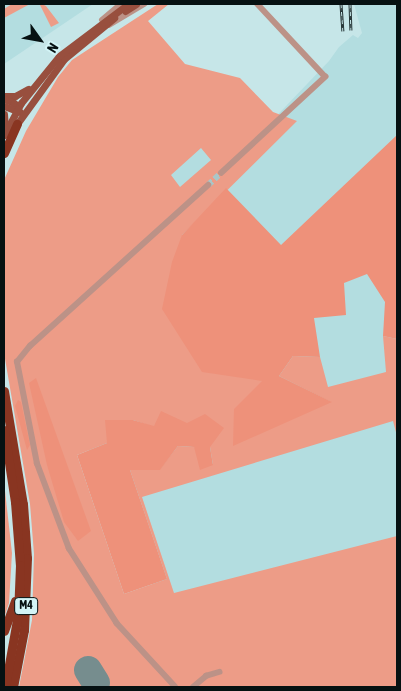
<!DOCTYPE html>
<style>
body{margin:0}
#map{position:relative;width:401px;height:691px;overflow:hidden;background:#c6e6e8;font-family:"Asap Condensed",sans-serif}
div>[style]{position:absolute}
.built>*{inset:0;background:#b3dde0}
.green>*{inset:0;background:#ed9c87}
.forest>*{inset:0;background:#ee917a}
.runway>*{height:28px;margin:-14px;padding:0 14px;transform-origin:14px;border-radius:14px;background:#768d8e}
.minor-tunnel>*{height:5.5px;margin-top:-2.75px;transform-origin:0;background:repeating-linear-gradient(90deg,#a9c6c8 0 5.5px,transparent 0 8.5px)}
.minor>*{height:5.5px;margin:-2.75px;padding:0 2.75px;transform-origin:2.75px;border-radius:2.75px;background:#bc9287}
.major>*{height:7px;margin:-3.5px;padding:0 3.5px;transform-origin:3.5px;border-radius:3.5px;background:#984f3e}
.highway>*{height:9px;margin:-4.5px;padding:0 4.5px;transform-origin:4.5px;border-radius:4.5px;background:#893521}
.rail>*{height:3px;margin-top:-1.5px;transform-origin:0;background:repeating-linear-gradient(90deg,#d3f4f6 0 4px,#253435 0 8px);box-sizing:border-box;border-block:1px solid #253435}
span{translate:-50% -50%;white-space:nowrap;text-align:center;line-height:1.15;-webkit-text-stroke:4px #d3f4f6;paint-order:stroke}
.shield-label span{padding:1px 4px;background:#d3f4f6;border:1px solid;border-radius:4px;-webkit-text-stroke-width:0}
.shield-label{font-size:12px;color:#061112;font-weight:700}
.frame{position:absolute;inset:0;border:5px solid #061112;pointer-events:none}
.north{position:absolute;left:15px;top:15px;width:50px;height:50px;-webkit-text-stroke:4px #d3f4f6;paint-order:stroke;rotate:122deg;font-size:14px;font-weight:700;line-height:20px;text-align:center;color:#061112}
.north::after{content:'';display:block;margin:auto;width:18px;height:22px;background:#061112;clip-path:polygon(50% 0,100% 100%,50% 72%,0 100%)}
</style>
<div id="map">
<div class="built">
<div style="clip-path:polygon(4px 4px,93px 4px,4px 64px)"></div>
<div style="clip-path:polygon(354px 4px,397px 4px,397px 687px,201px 687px,37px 343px,106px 177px,265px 128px,329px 61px,339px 47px,353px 35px,358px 38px,362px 33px)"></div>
</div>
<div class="green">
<div style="clip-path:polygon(12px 4px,30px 4px,4px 18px,4px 9px)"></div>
<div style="clip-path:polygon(33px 4px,42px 4px,46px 6px,59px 23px,51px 27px,40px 5px)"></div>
<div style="clip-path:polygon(evenodd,158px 4px,169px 4px,148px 21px,185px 64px,240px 78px,273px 112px,297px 121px,182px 235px,262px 381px,331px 402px,279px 376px,293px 356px,320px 357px,328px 387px,386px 372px,383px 336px,397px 339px,397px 436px,393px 421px,142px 497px,174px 593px,397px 536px,397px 687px,19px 687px,32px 620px,34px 554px,30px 504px,4px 353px,4px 180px,26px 131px,58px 77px,72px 60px,158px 4px,201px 148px,211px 160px,180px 187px,171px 175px,201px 148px,158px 4px,133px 420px,154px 427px,187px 423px,210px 447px,213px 465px,194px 447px,178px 446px,160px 469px,130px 470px,167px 579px,124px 594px,77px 455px,107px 443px,133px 420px)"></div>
<div style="clip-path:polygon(4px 482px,12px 553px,9px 603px,4px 618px)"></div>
</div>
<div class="forest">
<div style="clip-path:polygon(397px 135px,397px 339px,383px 336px,385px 302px,367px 274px,344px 283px,346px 315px,314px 318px,320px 357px,293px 356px,279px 376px,332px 402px,233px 446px,234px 409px,262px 381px,202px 372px,162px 309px,172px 262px,182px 235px,226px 188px,281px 245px)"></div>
<div style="clip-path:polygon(36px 378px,91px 531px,78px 541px,64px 522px,47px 465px,29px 383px)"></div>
<div style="clip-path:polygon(18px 400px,21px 402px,30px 445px,27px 450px,15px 406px)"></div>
<div style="clip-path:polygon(161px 411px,187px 423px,205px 414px,224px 428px,210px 447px,213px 465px,200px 470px,194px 447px,178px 446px,160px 470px,130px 470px,167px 579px,124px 594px,77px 455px,107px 443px,105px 420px,133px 420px,154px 426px)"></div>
</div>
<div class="runway">
<div style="left:88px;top:670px;width:15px;rotate:58deg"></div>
</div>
<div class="minor-tunnel">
<div style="left:208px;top:185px;width:18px;rotate:-43deg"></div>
</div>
<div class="minor">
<div style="left:102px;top:20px;width:25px;rotate:-40deg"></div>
<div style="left:109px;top:25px;width:41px;rotate:-31deg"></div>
<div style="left:221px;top:173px;width:142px;rotate:-42.7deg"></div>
<div style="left:325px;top:77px;width:100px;rotate:-133deg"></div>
<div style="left:175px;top:687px;width:86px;rotate:-132.6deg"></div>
<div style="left:117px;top:624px;width:89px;rotate:-122.6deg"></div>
<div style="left:69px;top:549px;width:91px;rotate:-110.6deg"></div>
<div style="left:37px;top:464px;width:104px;rotate:-101.1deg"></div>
<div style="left:17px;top:362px;width:21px;rotate:-51deg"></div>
<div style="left:30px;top:346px;width:240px;rotate:-42.1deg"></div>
<div style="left:193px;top:687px;width:17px;rotate:-40deg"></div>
<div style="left:206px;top:676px;width:14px;rotate:-17deg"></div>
</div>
<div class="major">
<div style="left:125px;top:11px;width:13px;rotate:-32deg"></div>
<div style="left:4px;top:96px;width:11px"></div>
<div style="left:15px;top:96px;width:15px;rotate:-28deg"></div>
<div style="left:4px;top:99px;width:11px;rotate:22deg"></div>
<div style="left:14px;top:103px;width:9px;rotate:58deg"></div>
<div style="left:4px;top:106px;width:17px;rotate:21deg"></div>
<div style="left:4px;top:114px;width:15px;rotate:86deg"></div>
<div style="left:17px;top:124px;width:80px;rotate:-54.1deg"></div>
<div style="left:64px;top:59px;width:65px;rotate:-39.4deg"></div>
<div style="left:4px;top:135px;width:36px;rotate:-62deg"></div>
<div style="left:21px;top:103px;width:60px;rotate:-51deg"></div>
<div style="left:59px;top:56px;width:86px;rotate:-37deg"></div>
</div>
<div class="highway">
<div style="left:4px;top:153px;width:32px;rotate:-66deg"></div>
<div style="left:4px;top:391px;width:115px;rotate:80.5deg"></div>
<div style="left:23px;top:504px;width:54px;rotate:85.8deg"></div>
<div style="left:27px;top:558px;width:72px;rotate:92.4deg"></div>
<div style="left:24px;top:630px;width:58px;rotate:100.9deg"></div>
<div style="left:4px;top:430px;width:73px;rotate:81.3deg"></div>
<div style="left:15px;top:502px;width:63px;rotate:85.5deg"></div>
<div style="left:20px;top:565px;width:49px;rotate:92.3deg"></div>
<div style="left:18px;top:614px;width:74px;rotate:100.1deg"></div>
<div style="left:4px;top:631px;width:32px;rotate:-70deg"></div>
</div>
<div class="rail">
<div style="left:341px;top:4px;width:27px;rotate:86deg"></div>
<div style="left:350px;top:4px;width:26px;rotate:88deg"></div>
</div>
<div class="shield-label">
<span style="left:26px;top:606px">M4</span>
</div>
<div class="frame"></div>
<div class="north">N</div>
</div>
